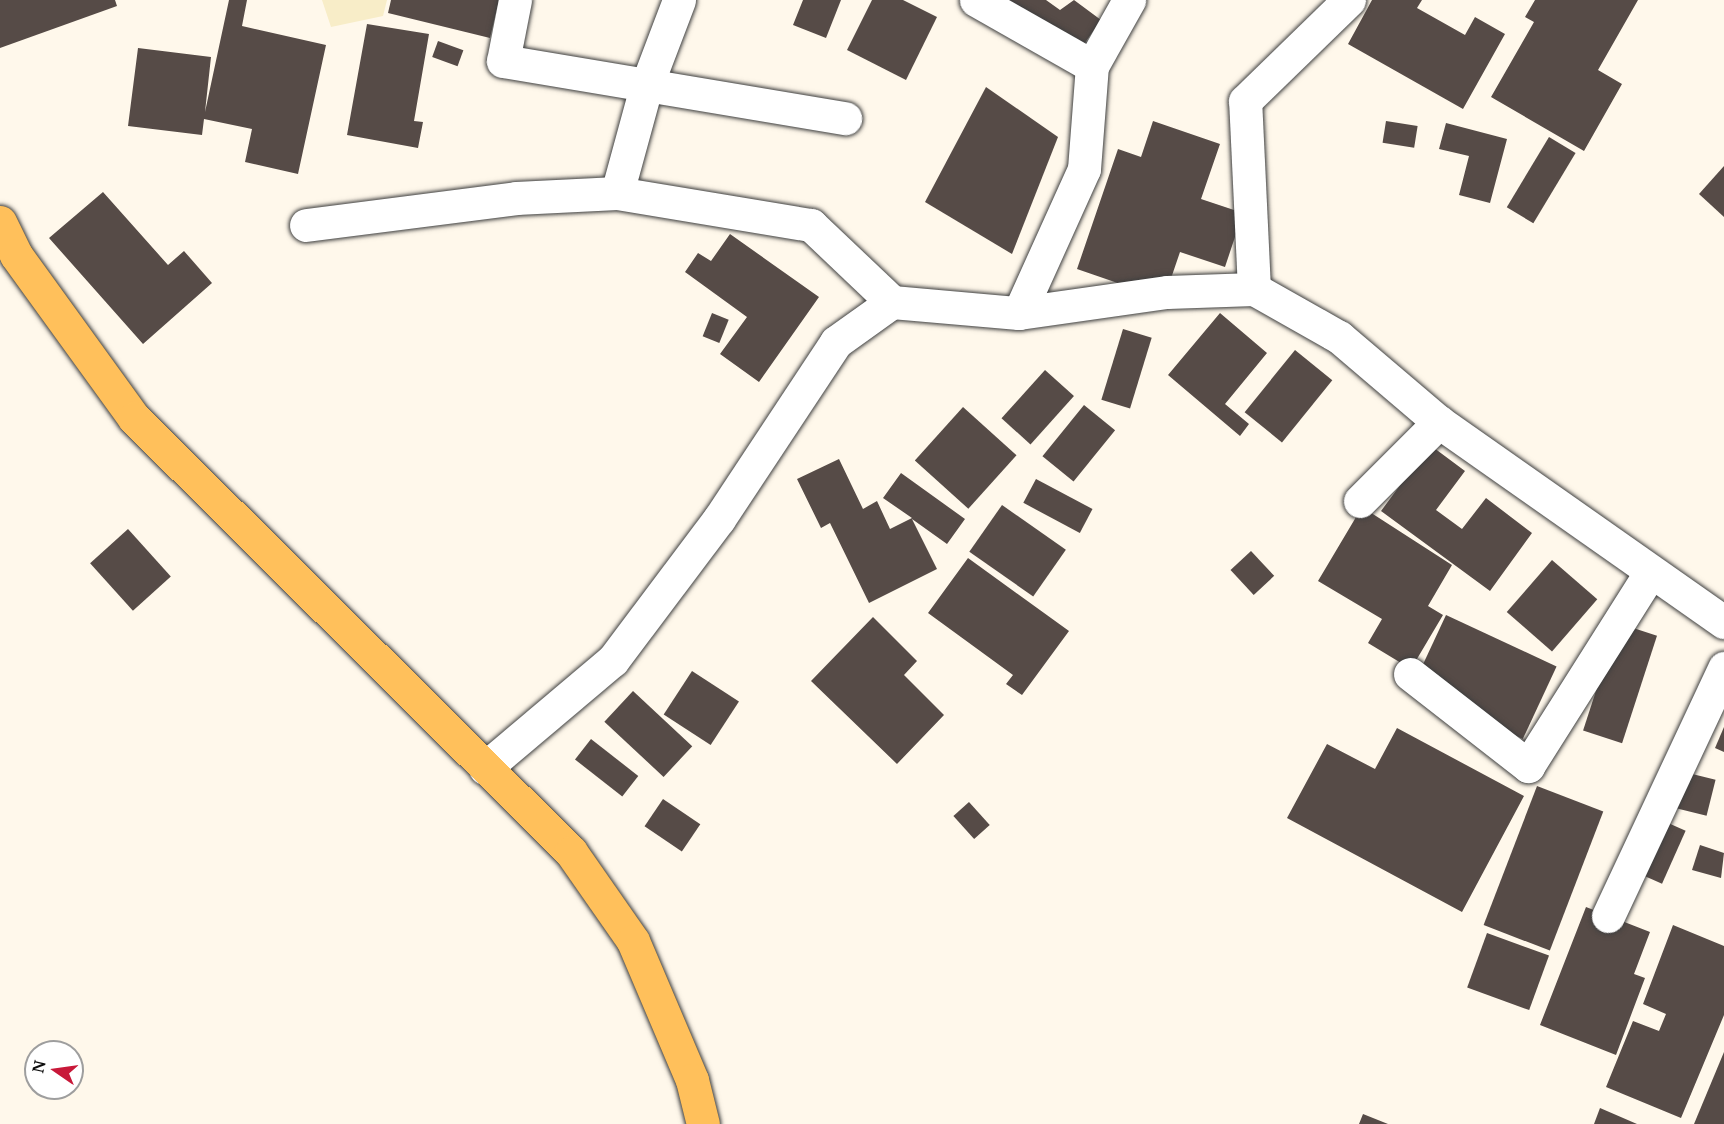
<!DOCTYPE html>
<style>
body{margin:0}
#map{position:relative;width:1724px;height:1124px;overflow:hidden;background:#fff8eb;font-family:"PT Serif",serif}
div>[style]{position:absolute}
.farmland>*{inset:0;background:#f8edc8}
.building>*{inset:0;background:#564b47;transform-origin:0 0}
.roads{filter:drop-shadow(0 0 2px #3f3f3f) drop-shadow(0 0 2px #3f3f3f)}
.minor>*{height:33px;margin:-16.5px;padding:0 16.5px;transform-origin:16.5px;border-radius:16.5px;background:#fff}
.major>*{height:33px;margin:-16.5px;padding:0 16.5px;transform-origin:16.5px;border-radius:16.5px;background:#ffc05b}
span{translate:-50% -50%;white-space:nowrap;text-align:center;line-height:1.15;-webkit-text-stroke:6px #fff;paint-order:stroke}
.north{position:absolute;left:24px;top:1040px;width:60px;height:60px;box-sizing:border-box;background:#fff;border:2px solid #9e9e9e;border-radius:50%;rotate:283deg;font-size:16px;font-weight:700;line-height:24px;text-align:center;color:#0c0c0c}
.north::after{content:'';display:block;margin:auto;width:21px;height:27px;background:#c81839;clip-path:polygon(50% 0,100% 100%,50% 72%,0 100%)}
</style>
<div id="map">
<div class="farmland">
<div style="clip-path:polygon(322px 0,387px 0,383px 16px,331px 27px)"></div>
</div>
<div class="building">
<div style="clip-path:polygon(0 0,115px 0,117px 6px,0 48px)"></div>
<div style="clip-path:polygon(229px 0,247px 0,242px 26px,326px 45px,298px 174px,245px 162px,252px 129px,204px 119px,202px 135px,128px 126px,138px 48px,211px 57px,205px 112px)"></div>
<div style="clip-path:polygon(391px 0,499px 0,490px 38px,388px 13px)"></div>
<div style="clip-path:polygon(803px 0,841px 0,826px 38px,793px 25px)"></div>
<div style="clip-path:polygon(872px 0,903px 0,937px 17px,906px 80px,847px 50px)"></div>
<div style="clip-path:polygon(974px 0,1046px 0,1060px 10px,1074px 0,1101px 20px,1068px 67px)"></div>
<div style="clip-path:polygon(1372px 0,1422px 0,1417px 8px,1465px 35px,1475px 17px,1505px 34px,1463px 109px,1348px 44px)"></div>
<div style="clip-path:polygon(1535px 0,1638px 0,1598px 70px,1622px 84px,1584px 151px,1491px 97px,1534px 22px,1525px 17px)"></div>
<div style="clip-path:polygon(367px 24px,429px 34px,414px 121px,423px 122px,418px 148px,347px 135px)"></div>
<div style="left:438px;top:41px;width:27px;height:17px;rotate:20deg"></div>
<div style="clip-path:polygon(986px 87px,1058px 137px,1012px 254px,925px 202px)"></div>
<div style="clip-path:polygon(1153px 121px,1220px 144px,1201px 199px,1243px 213px,1225px 267px,1180px 252px,1164px 299px,1077px 269px,1118px 149px,1141px 157px)"></div>
<div style="left:1386px;top:121px;width:32px;height:22px;rotate:9deg"></div>
<div style="clip-path:polygon(1446px 123px,1507px 139px,1490px 203px,1459px 195px,1469px 156px,1439px 149px)"></div>
<div style="left:1549px;top:137px;width:31px;height:82px;rotate:31deg"></div>
<div style="clip-path:polygon(1724px 166px,1724px 217px,1699px 194px)"></div>
<div style="clip-path:polygon(103px 192px,168px 265px,184px 251px,212px 283px,143px 344px,49px 238px)"></div>
<div style="clip-path:polygon(730px 234px,819px 297px,759px 382px,720px 354px,747px 317px,685px 272px,698px 253px,711px 261px)"></div>
<div style="left:712px;top:313px;width:18px;height:25px;rotate:22deg"></div>
<div style="clip-path:polygon(1220px 313px,1267px 353px,1225px 404px,1249px 424px,1240px 436px,1168px 375px)"></div>
<div style="left:1123px;top:329px;width:30px;height:74px;rotate:17deg"></div>
<div style="left:1295px;top:350px;width:48px;height:80px;rotate:39deg"></div>
<div style="left:1045px;top:370px;width:39px;height:65px;rotate:42deg"></div>
<div style="left:1084px;top:405px;width:40px;height:66px;rotate:39deg"></div>
<div style="left:963px;top:407px;width:72px;height:72px;rotate:42deg"></div>
<div style="clip-path:polygon(1430px 445px,1465px 471px,1436px 510px,1462px 529px,1486px 498px,1532px 533px,1490px 591px,1381px 511px)"></div>
<div style="clip-path:polygon(839px 459px,863px 509px,877px 501px,890px 529px,912px 518px,883px 498px,901px 473px,965px 519px,947px 544px,912px 519px,937px 569px,869px 603px,830px 523px,821px 528px,797px 479px)"></div>
<div style="left:1036px;top:479px;width:64px;height:27px;rotate:28deg"></div>
<div style="left:1002px;top:505px;width:78px;height:57px;rotate:35deg"></div>
<div style="clip-path:polygon(1362px 507px,1452px 565px,1428px 606px,1443px 615px,1411px 669px,1368px 643px,1382px 619px,1318px 581px)"></div>
<div style="left:128px;top:529px;width:64px;height:51px;rotate:48deg"></div>
<div style="left:1251px;top:551px;width:34px;height:28px;rotate:47deg"></div>
<div style="clip-path:polygon(968px 558px,1069px 631px,1022px 695px,1006px 684px,1013px 675px,928px 613px)"></div>
<div style="left:1552px;top:560px;width:60px;height:69px;rotate:41deg"></div>
<div style="left:1446px;top:615px;width:122px;height:80px;rotate:25deg"></div>
<div style="clip-path:polygon(873px 617px,917px 661px,904px 675px,944px 715px,897px 764px,811px 681px)"></div>
<div style="left:1618px;top:623px;width:41px;height:113px;rotate:18deg"></div>
<div style="left:692px;top:671px;width:56px;height:52px;rotate:33deg"></div>
<div style="left:633px;top:691px;width:81px;height:42px;rotate:43deg"></div>
<div style="clip-path:polygon(1724px 727px,1724px 752px,1715px 748px)"></div>
<div style="clip-path:polygon(1397px 728px,1524px 796px,1462px 912px,1287px 818px,1327px 744px,1375px 769px)"></div>
<div style="left:591px;top:739px;width:60px;height:26px;rotate:38deg"></div>
<div style="left:1668px;top:768px;width:49px;height:37px;rotate:14deg"></div>
<div style="left:1537px;top:786px;width:71px;height:149px;rotate:21deg"></div>
<div style="left:663px;top:799px;width:45px;height:33px;rotate:34deg"></div>
<div style="left:969px;top:802px;width:31px;height:21px;rotate:48deg"></div>
<div style="left:1650px;top:815px;width:39px;height:58px;rotate:24deg"></div>
<div style="clip-path:polygon(1700px 845px,1724px 853px,1721px 878px,1692px 870px)"></div>
<div style="clip-path:polygon(1586px 907px,1650px 932px,1634px 974px,1645px 978px,1616px 1055px,1540px 1025px)"></div>
<div style="clip-path:polygon(1673px 925px,1724px 946px,1724px 1015px,1681px 1118px,1606px 1087px,1633px 1021px,1659px 1031px,1666px 1014px,1643px 1004px)"></div>
<div style="left:1487px;top:933px;width:66px;height:58px;rotate:20deg"></div>
<div style="clip-path:polygon(1724px 1052px,1724px 1124px,1694px 1124px)"></div>
<div style="clip-path:polygon(1600px 1108px,1637px 1124px,1594px 1124px)"></div>
<div style="clip-path:polygon(1363px 1114px,1388px 1124px,1359px 1124px)"></div>
</div>
<div class="roads">
<div class="minor">
<div style="left:515px;top:0;width:62px;rotate:101.1deg"></div>
<div style="left:503px;top:61px;width:347px;rotate:9.5deg"></div>
<div style="left:976px;top:0;width:133px;rotate:29.6deg"></div>
<div style="left:617px;top:193px;width:110px;rotate:-74.7deg"></div>
<div style="left:646px;top:87px;width:93px;rotate:-69.2deg"></div>
<div style="left:306px;top:225px;width:212px;rotate:-7.3deg"></div>
<div style="left:516px;top:198px;width:101px;rotate:-2.8deg"></div>
<div style="left:617px;top:193px;width:197px;rotate:9.4deg"></div>
<div style="left:811px;top:225px;width:112px;rotate:43.5deg"></div>
<div style="left:1254px;top:289px;width:188px;rotate:-92.7deg"></div>
<div style="left:1245px;top:101px;width:145px;rotate:-44.2deg"></div>
<div style="left:1019px;top:313px;width:158px;rotate:-65.7deg"></div>
<div style="left:1084px;top:169px;width:103px;rotate:-85.6deg"></div>
<div style="left:1092px;top:66px;width:76px;rotate:-60.7deg"></div>
<div style="left:1360px;top:501px;width:112px;rotate:-45deg"></div>
<div style="left:1410px;top:674px;width:150px;rotate:37.9deg"></div>
<div style="left:1528px;top:766px;width:228px;rotate:-57.7deg"></div>
<div style="left:485px;top:768px;width:167px;rotate:-40.2deg"></div>
<div style="left:613px;top:660px;width:176px;rotate:-53.1deg"></div>
<div style="left:719px;top:519px;width:212px;rotate:-56.5deg"></div>
<div style="left:836px;top:342px;width:69px;rotate:-35.5deg"></div>
<div style="left:892px;top:302px;width:127px;rotate:5deg"></div>
<div style="left:1019px;top:313px;width:149px;rotate:-8.1deg"></div>
<div style="left:1167px;top:292px;width:87px;rotate:-2deg"></div>
<div style="left:1254px;top:289px;width:98px;rotate:29.5deg"></div>
<div style="left:1339px;top:337px;width:131px;rotate:40.4deg"></div>
<div style="left:1439px;top:422px;width:348px;rotate:35.1deg"></div>
<div style="left:1608px;top:916px;width:274px;rotate:-64.9deg"></div>
</div>
<div class="major">
<div style="left:0;top:222px;width:37px;rotate:64deg"></div>
<div style="left:16px;top:255px;width:201px;rotate:54.1deg"></div>
<div style="left:134px;top:418px;width:616px;rotate:44.8deg"></div>
<div style="left:571px;top:852px;width:108px;rotate:55.1deg"></div>
<div style="left:633px;top:941px;width:151px;rotate:67deg"></div>
<div style="left:692px;top:1080px;width:45px;rotate:76deg"></div>
</div>
</div>
<div class="north">N</div>
</div>
